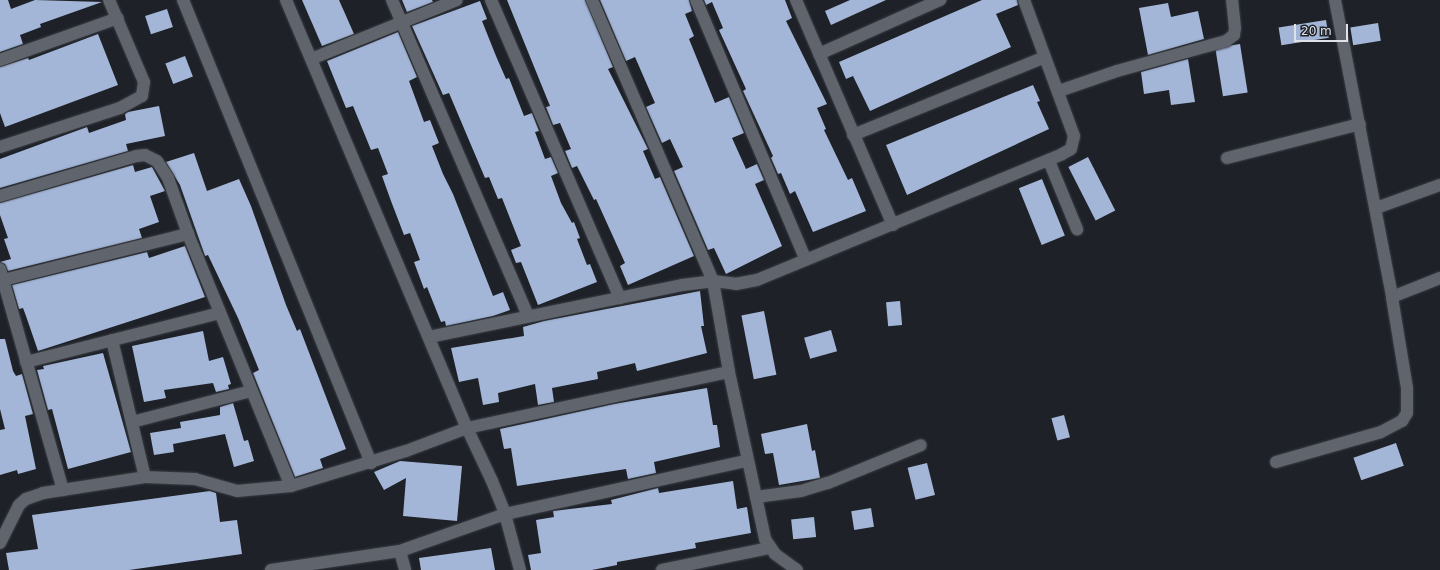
<!DOCTYPE html>
<style>
body{margin:0}
#map{position:relative;width:1440px;height:570px;overflow:hidden;background:#1e2228;font-family:"DejaVu Sans",sans-serif}
div>[style]{position:absolute}
.building>*{inset:0;background:#a3b6d8;transform-origin:0 0}
.roads{filter:drop-shadow(0 0 1px #3b3e44) drop-shadow(0 0 1px #3b3e44)}
.minor>*{height:12px;margin:-6px;padding:0 6px;transform-origin:6px;border-radius:6px;background:#60646c}
span{translate:-50% -50%;white-space:nowrap;text-align:center;line-height:1.15;-webkit-text-stroke:4px #1e2228;paint-order:stroke}
.scale{position:absolute;left:1294px;top:24px;width:54px;height:18px;box-sizing:border-box;border:2px solid #dee1e5;border-top:0;padding-left:5px;font-size:12px;line-height:14px;white-space:nowrap;color:#dee1e5;-webkit-text-stroke:3px #1e2228;paint-order:stroke}
</style>
<div id="map">
<div class="building">
<div style="clip-path:polygon(0 0,8px 0,11px 9px,35px 0,102px 2px,40px 24px,41px 27px,20px 35px,23px 44px,0 52px)"></div>
<div style="clip-path:polygon(302px 0,339px 0,354px 34px,322px 46px)"></div>
<div style="clip-path:polygon(402px 0,432px 0,433px 2px,407px 12px)"></div>
<div style="clip-path:polygon(507px 0,585px 0,613px 67px,608px 69px,648px 149px,643px 151px,655px 179px,660px 177px,694px 256px,628px 285px,620px 266px,625px 263px,596px 199px,594px 200px,577px 166px,572px 168px,565px 151px,571px 149px,560px 123px,553px 125px,546px 107px,550px 106px)"></div>
<div style="clip-path:polygon(600px 0,689px 0,692px 11px,685px 14px,694px 36px,689px 39px,715px 103px,729px 97px,744px 133px,732px 138px,746px 169px,757px 164px,764px 180px,755px 184px,782px 246px,726px 274px,714px 248px,708px 250px,674px 171px,683px 167px,670px 139px,662px 143px,646px 107px,655px 103px,635px 57px,626px 61px)"></div>
<div style="clip-path:polygon(704px 0,785px 0,792px 18px,786px 21px,827px 104px,817px 108px,826px 129px,824px 130px,848px 180px,852px 178px,866px 211px,813px 232px,795px 191px,790px 194px,781px 173px,778px 174px,771px 158px,773px 156px,743px 91px,746px 89px,719px 30px,723px 28px,712px 2px,706px 5px)"></div>
<div style="clip-path:polygon(850px 0,886px 0,831px 25px,825px 11px)"></div>
<div style="clip-path:polygon(982px 0,1017px 0,1018px 5px,996px 14px,1011px 47px,870px 111px,853px 76px,846px 79px,839px 62px)"></div>
<div style="clip-path:polygon(480px 1px,487px 19px,482px 21px,496px 56px,506px 79px,509px 78px,524px 116px,532px 113px,539px 131px,535px 132px,545px 159px,551px 157px,558px 173px,551px 176px,561px 203px,572px 223px,574px 222px,580px 238px,577px 239px,587px 265px,590px 264px,597px 282px,538px 305px,521px 262px,516px 263px,511px 250px,521px 246px,502px 198px,498px 199px,489px 177px,485px 178px,449px 93px,443px 95px,412px 26px)"></div>
<div style="clip-path:polygon(1168px 3px,1171px 17px,1198px 11px,1204px 39px,1148px 55px,1139px 8px)"></div>
<div style="left:167px;top:9px;width:19px;height:23px;rotate:72deg"></div>
<div style="left:1326px;top:20px;width:18px;height:48px;rotate:81deg"></div>
<div style="left:1378px;top:23px;width:18px;height:28px;rotate:81deg"></div>
<div style="clip-path:polygon(398px 32px,417px 77px,409px 81px,424px 122px,430px 120px,439px 143px,432px 146px,443px 174px,453px 194px,493px 296px,503px 292px,510px 310px,493px 316px,446px 326px,445px 321px,441px 322px,427px 287px,424px 289px,414px 262px,420px 260px,410px 233px,404px 235px,391px 201px,382px 176px,388px 174px,378px 148px,371px 150px,353px 106px,346px 108px,327px 61px)"></div>
<div style="clip-path:polygon(98px 34px,118px 85px,5px 127px,0 113px,0 67px,28px 58px,29px 60px)"></div>
<div style="left:1240px;top:44px;width:49px;height:25px;rotate:81deg"></div>
<div style="left:185px;top:56px;width:22px;height:21px;rotate:69deg"></div>
<div style="clip-path:polygon(1188px 59px,1195px 102px,1171px 105px,1169px 90px,1144px 94px,1141px 72px)"></div>
<div style="clip-path:polygon(1033px 85px,1040px 101px,1037px 102px,1049px 129px,907px 195px,886px 145px)"></div>
<div style="clip-path:polygon(159px 106px,165px 136px,126px 144px,128px 151px,0 188px,0 159px,87px 127px,89px 133px,126px 120px,125px 114px,128px 112px)"></div>
<div style="clip-path:polygon(194px 153px,207px 191px,239px 179px,251px 206px,286px 305px,297px 331px,300px 329px,346px 449px,320px 459px,323px 468px,295px 477px,253px 373px,259px 370px,238px 318px,208px 255px,205px 256px,180px 185px,166px 162px)"></div>
<div style="left:1088px;top:157px;width:60px;height:22px;rotate:63deg"></div>
<div style="clip-path:polygon(133px 165px,135px 172px,152px 167px,165px 191px,150px 196px,159px 222px,139px 229px,142px 238px,8px 271px,5px 264px,0 262px,11px 259px,4px 239px,8px 238px,0 215px,0 203px)"></div>
<div style="left:1042px;top:179px;width:61px;height:25px;rotate:68deg"></div>
<div style="clip-path:polygon(185px 246px,205px 297px,38px 351px,26px 316px,23px 308px,19px 309px,12px 285px,147px 252px,149px 258px)"></div>
<div style="clip-path:polygon(700px 291px,704px 326px,701px 326px,707px 353px,637px 371px,635px 363px,597px 372px,598px 379px,552px 388px,554px 402px,538px 405px,535px 384px,498px 393px,499px 402px,483px 405px,478px 378px,459px 382px,451px 348px,524px 336px,523px 327px,544px 321px)"></div>
<div style="left:900px;top:301px;width:24px;height:14px;rotate:85deg"></div>
<div style="left:764px;top:311px;width:65px;height:23px;rotate:79deg"></div>
<div style="left:831px;top:330px;width:22px;height:28px;rotate:74deg"></div>
<div style="clip-path:polygon(203px 331px,209px 361px,223px 357px,231px 384px,228px 385px,229px 389px,216px 392px,213px 383px,164px 390px,166px 398px,144px 402px,132px 346px)"></div>
<div style="clip-path:polygon(0 339px,5px 339px,13px 371px,16px 376px,22px 374px,33px 414px,25px 416px,36px 469px,18px 474px,17px 470px,0 475px,0 430px,5px 429px,0 409px)"></div>
<div style="clip-path:polygon(103px 353px,131px 452px,68px 469px,52px 409px,48px 410px,37px 370px,44px 369px,43px 366px)"></div>
<div style="clip-path:polygon(707px 388px,713px 425px,717px 425px,720px 447px,654px 462px,656px 473px,628px 479px,626px 469px,517px 486px,511px 448px,504px 449px,500px 429px,614px 404px)"></div>
<div style="clip-path:polygon(233px 403px,244px 441px,248px 440px,254px 461px,234px 467px,225px 434px,173px 444px,174px 452px,154px 455px,150px 433px,181px 428px,180px 422px,220px 415px,220px 407px)"></div>
<div style="left:1064px;top:415px;width:23px;height:13px;rotate:75deg"></div>
<div style="clip-path:polygon(807px 424px,812px 451px,815px 450px,820px 478px,779px 485px,773px 453px,765px 454px,761px 434px)"></div>
<div style="left:1396px;top:443px;width:24px;height:45px;rotate:71deg"></div>
<div style="clip-path:polygon(400px 461px,462px 466px,457px 521px,403px 516px,406px 478px,384px 490px,374px 472px)"></div>
<div style="left:927px;top:463px;width:33px;height:20px;rotate:76deg"></div>
<div style="clip-path:polygon(733px 481px,737px 509px,747px 507px,751px 533px,695px 543px,696px 548px,617px 562px,617px 565px,592px 570px,531px 570px,528px 555px,541px 553px,536px 520px,554px 517px,553px 511px,612px 504px,611px 500px,658px 488px,659px 493px)"></div>
<div style="clip-path:polygon(210px 491px,216px 493px,220px 522px,237px 520px,242px 554px,129px 570px,9px 570px,6px 553px,38px 549px,32px 515px)"></div>
<div style="left:871px;top:508px;width:19px;height:20px;rotate:81deg"></div>
<div style="left:814px;top:517px;width:20px;height:23px;rotate:84deg"></div>
<div style="clip-path:polygon(491px 548px,495px 570px,421px 570px,419px 558px)"></div>
</div>
<div class="roads">
<div class="minor">
<div style="left:183px;top:0;width:500px;rotate:67.9deg"></div>
<div style="left:286px;top:0;width:465px;rotate:67.1deg"></div>
<div style="left:467px;top:428px;width:59px;rotate:64.7deg"></div>
<div style="left:492px;top:481px;width:35px;rotate:68deg"></div>
<div style="left:505px;top:514px;width:58px;rotate:75deg"></div>
<div style="left:392px;top:0;width:344px;rotate:66.7deg"></div>
<div style="left:491px;top:0;width:325px;rotate:66.6deg"></div>
<div style="left:592px;top:0;width:306px;rotate:66.7deg"></div>
<div style="left:713px;top:281px;width:92px;rotate:80deg"></div>
<div style="left:729px;top:372px;width:171px;rotate:77.8deg"></div>
<div style="left:765px;top:539px;width:18px;rotate:56deg"></div>
<div style="left:775px;top:554px;width:27px;rotate:36deg"></div>
<div style="left:696px;top:0;width:282px;rotate:67.1deg"></div>
<div style="left:796px;top:0;width:245px;rotate:66.7deg"></div>
<div style="left:1335px;top:0;width:302px;rotate:79.1deg"></div>
<div style="left:819px;top:54px;width:133px;rotate:-24.1deg"></div>
<div style="left:311px;top:59px;width:157px;rotate:-22deg"></div>
<div style="left:0;top:60px;width:125px;rotate:-19.6deg"></div>
<div style="left:1059px;top:91px;width:61px;rotate:-19deg"></div>
<div style="left:1117px;top:71px;width:113px;rotate:-15.4deg"></div>
<div style="left:1226px;top:41px;width:10px;rotate:-37deg"></div>
<div style="left:1234px;top:35px;width:7px;rotate:-82deg"></div>
<div style="left:1235px;top:28px;width:28px;rotate:-96deg"></div>
<div style="left:853px;top:135px;width:207px;rotate:-22.1deg"></div>
<div style="left:0;top:147px;width:126px;rotate:-18deg"></div>
<div style="left:120px;top:108px;width:25px;rotate:-29deg"></div>
<div style="left:142px;top:96px;width:14px;rotate:-82deg"></div>
<div style="left:144px;top:82px;width:89px;rotate:-113.1deg"></div>
<div style="left:1227px;top:158px;width:137px;rotate:-14.3deg"></div>
<div style="left:1049px;top:161px;width:74px;rotate:67.6deg"></div>
<div style="left:0;top:196px;width:143px;rotate:-16.3deg"></div>
<div style="left:137px;top:156px;width:8px;rotate:-7deg"></div>
<div style="left:145px;top:155px;width:13px;rotate:27deg"></div>
<div style="left:157px;top:161px;width:20px;rotate:57deg"></div>
<div style="left:168px;top:178px;width:59px;rotate:70.3deg"></div>
<div style="left:188px;top:234px;width:272px;rotate:67.8deg"></div>
<div style="left:1376px;top:208px;width:68px;rotate:-19.8deg"></div>
<div style="left:0;top:269px;width:230px;rotate:74.1deg"></div>
<div style="left:3px;top:280px;width:191px;rotate:-14deg"></div>
<div style="left:429px;top:337px;width:258px;rotate:-11.6deg"></div>
<div style="left:682px;top:285px;width:31px;rotate:-7deg"></div>
<div style="left:713px;top:281px;width:23px;rotate:7deg"></div>
<div style="left:736px;top:284px;width:21px;rotate:-11deg"></div>
<div style="left:757px;top:280px;width:330px;rotate:-22.4deg"></div>
<div style="left:1062px;top:154px;width:10px;rotate:-29deg"></div>
<div style="left:1071px;top:149px;width:13px;rotate:-77deg"></div>
<div style="left:1074px;top:136px;width:145px;rotate:-110.2deg"></div>
<div style="left:112px;top:340px;width:141px;rotate:76.5deg"></div>
<div style="left:26px;top:362px;width:200px;rotate:-14.2deg"></div>
<div style="left:132px;top:422px;width:123px;rotate:-14.6deg"></div>
<div style="left:1276px;top:462px;width:109px;rotate:-15.9deg"></div>
<div style="left:1381px;top:432px;width:24px;rotate:-28deg"></div>
<div style="left:1402px;top:421px;width:9px;rotate:-58deg"></div>
<div style="left:1407px;top:413px;width:25px;rotate:-90deg"></div>
<div style="left:1407px;top:388px;width:92px;rotate:-99.4deg"></div>
<div style="left:1392px;top:297px;width:52px;rotate:-21.6deg"></div>
<div style="left:756px;top:497px;width:45px;rotate:-7.6deg"></div>
<div style="left:801px;top:491px;width:28px;rotate:-17deg"></div>
<div style="left:828px;top:483px;width:100px;rotate:-22.2deg"></div>
<div style="left:0;top:543px;width:42px;rotate:-63.4deg"></div>
<div style="left:19px;top:505px;width:9px;rotate:-41deg"></div>
<div style="left:26px;top:499px;width:18px;rotate:-19deg"></div>
<div style="left:43px;top:493px;width:103px;rotate:-8.9deg"></div>
<div style="left:145px;top:477px;width:50px;rotate:2.3deg"></div>
<div style="left:195px;top:479px;width:44px;rotate:15.9deg"></div>
<div style="left:237px;top:491px;width:54px;rotate:-5.3deg"></div>
<div style="left:291px;top:486px;width:120px;rotate:-16.9deg"></div>
<div style="left:406px;top:451px;width:65px;rotate:-20.7deg"></div>
<div style="left:467px;top:428px;width:268px;rotate:-12.1deg"></div>
<div style="left:400px;top:551px;width:20px;rotate:75deg"></div>
<div style="left:271px;top:570px;width:130px;rotate:-8.4deg"></div>
<div style="left:400px;top:551px;width:111px;rotate:-19.4deg"></div>
<div style="left:505px;top:514px;width:248px;rotate:-12.4deg"></div>
<div style="left:662px;top:570px;width:109px;rotate:-11.6deg"></div>
</div>
</div>
<div class="scale">20 m</div>
</div>
